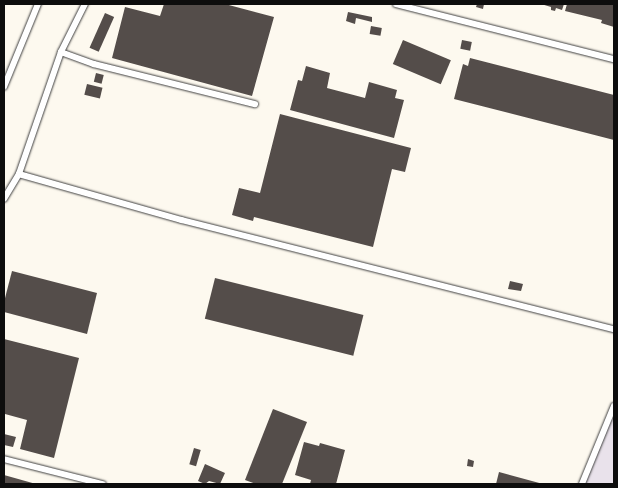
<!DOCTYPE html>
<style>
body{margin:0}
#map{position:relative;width:618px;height:488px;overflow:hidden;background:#fdf9ef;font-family:"Source Serif 4",serif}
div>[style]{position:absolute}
.industrial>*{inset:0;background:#e9e2eb}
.building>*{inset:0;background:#544d4a;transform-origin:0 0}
.roads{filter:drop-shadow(0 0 1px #404040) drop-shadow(0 0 1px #404040)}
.lane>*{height:5.5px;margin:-2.75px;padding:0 2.75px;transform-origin:2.75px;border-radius:2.75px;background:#fff}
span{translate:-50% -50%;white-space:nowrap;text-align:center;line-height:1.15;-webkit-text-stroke:5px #fff;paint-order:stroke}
.frame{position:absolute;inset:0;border:5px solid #0d0d0d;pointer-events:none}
</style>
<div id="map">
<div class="industrial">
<div style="clip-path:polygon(614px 405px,614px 484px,582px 484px)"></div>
</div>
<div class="building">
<div style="clip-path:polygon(164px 4px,225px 4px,274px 17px,252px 96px,112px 58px,125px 7px,160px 16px)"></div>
<div style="clip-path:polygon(477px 4px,484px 4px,483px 9px,476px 7px)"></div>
<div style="clip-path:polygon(541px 4px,564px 4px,562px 10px,556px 8px,555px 11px,551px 10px,551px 7px)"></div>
<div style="clip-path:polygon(567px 4px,614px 4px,614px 27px,601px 23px,602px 20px,565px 11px)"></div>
<div style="clip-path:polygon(348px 12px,372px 17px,372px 22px,356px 18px,355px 24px,346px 21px)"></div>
<div style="left:105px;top:13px;width:10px;height:38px;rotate:24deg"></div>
<div style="left:371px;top:26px;width:11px;height:8px;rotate:10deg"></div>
<div style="left:403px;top:40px;width:52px;height:26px;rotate:23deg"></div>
<div style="left:462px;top:40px;width:10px;height:9px;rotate:11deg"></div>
<div style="clip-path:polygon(470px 58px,614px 95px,614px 140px,454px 99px,463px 64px,468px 66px)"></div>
<div style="clip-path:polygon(306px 66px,330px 73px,327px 88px,365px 98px,369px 82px,397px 90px,395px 98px,404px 100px,394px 138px,290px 110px,298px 80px,302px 81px)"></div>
<div style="left:96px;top:73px;width:8px;height:9px;rotate:14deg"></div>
<div style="left:87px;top:84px;width:16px;height:11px;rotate:14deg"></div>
<div style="clip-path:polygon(280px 114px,411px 148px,405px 172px,392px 169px,373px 247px,254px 217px,253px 221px,232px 215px,239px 188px,260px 193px)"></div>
<div style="clip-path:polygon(12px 271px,97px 293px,87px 334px,4px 312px,4px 302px)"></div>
<div style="left:215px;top:278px;width:153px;height:42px;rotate:14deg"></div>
<div style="clip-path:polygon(510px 281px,523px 284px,521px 291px,508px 289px)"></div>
<div style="clip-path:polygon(4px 339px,79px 358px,54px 458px,20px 449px,27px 420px,5px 414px)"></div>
<div style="clip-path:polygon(273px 409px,307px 422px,282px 484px,256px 484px,245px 480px)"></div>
<div style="clip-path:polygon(4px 434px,16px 437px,13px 447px,4px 445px)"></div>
<div style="clip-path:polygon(304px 442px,319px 446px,320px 443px,345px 450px,336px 484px,310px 484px,311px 480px,295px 475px)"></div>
<div style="left:194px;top:448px;width:7px;height:17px;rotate:16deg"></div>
<div style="clip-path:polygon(468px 459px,474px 461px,473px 467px,467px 466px)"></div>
<div style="clip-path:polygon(205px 464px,225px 473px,220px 484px,209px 481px,205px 484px,198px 481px)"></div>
<div style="clip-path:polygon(499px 472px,543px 484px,496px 484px)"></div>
<div style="clip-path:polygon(4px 475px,36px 484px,4px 484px)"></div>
</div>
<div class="roads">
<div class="lane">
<div style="left:396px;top:4px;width:225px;rotate:14.2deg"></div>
<div style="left:61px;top:52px;width:35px;rotate:20deg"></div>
<div style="left:94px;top:64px;width:166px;rotate:14deg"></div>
<div style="left:4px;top:87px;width:90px;rotate:-67.7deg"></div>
<div style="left:19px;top:174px;width:169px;rotate:15.8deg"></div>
<div style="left:182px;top:220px;width:446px;rotate:14.2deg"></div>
<div style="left:4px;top:199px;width:29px;rotate:-59deg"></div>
<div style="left:19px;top:174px;width:129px;rotate:-71deg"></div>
<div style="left:61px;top:52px;width:54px;rotate:-63.4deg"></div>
<div style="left:4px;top:459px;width:102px;rotate:14.2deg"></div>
<div style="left:582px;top:484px;width:84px;rotate:-67.7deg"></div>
</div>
</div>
<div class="frame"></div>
</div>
